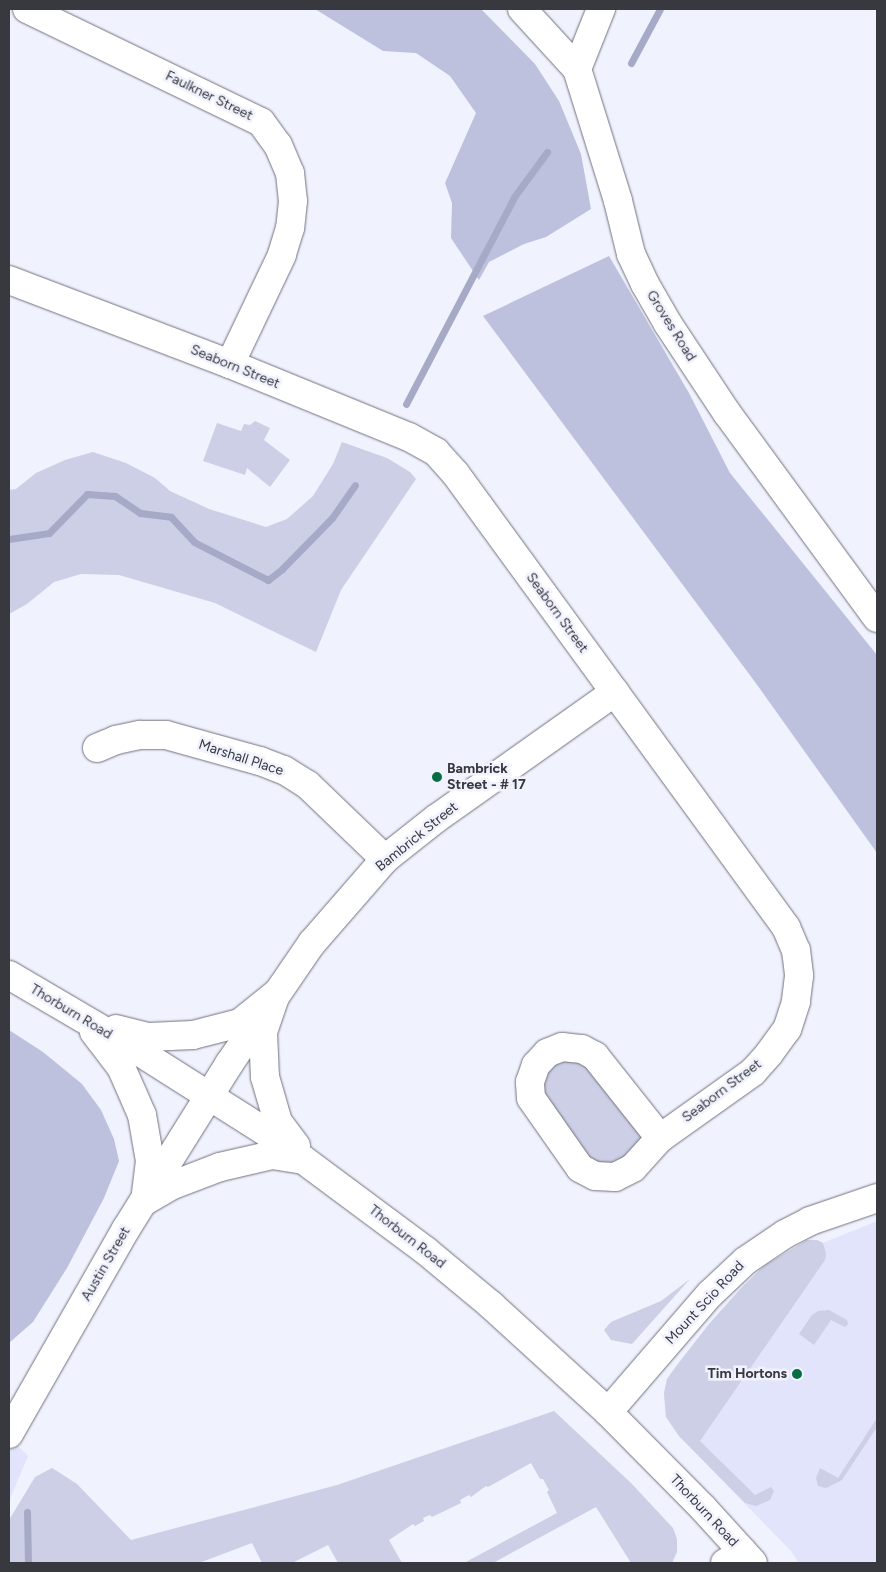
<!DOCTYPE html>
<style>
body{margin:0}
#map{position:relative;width:886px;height:1572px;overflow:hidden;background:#f0f2fe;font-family:Figtree,sans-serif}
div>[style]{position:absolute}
.built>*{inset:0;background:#e1e4fa}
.green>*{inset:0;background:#cccfe5}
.forest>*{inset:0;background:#bdc1de}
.stream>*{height:7px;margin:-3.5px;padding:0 3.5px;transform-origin:3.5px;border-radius:3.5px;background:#a6aac6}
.roads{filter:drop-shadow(0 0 1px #70717e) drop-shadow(0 0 1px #70717e)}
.minor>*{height:28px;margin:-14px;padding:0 14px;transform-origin:14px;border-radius:14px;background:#fff}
.major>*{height:28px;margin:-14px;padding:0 14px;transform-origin:14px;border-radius:14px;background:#fff}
.dots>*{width:14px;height:14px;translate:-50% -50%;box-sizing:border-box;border:2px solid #f0f2fe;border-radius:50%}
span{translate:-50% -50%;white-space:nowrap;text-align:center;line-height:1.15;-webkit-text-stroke:5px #f0f2fe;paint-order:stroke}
.street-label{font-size:14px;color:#38393e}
.poi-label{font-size:14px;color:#38393e;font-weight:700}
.left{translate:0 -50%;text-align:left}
.right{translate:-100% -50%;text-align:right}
.frame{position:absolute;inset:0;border:10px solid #38393e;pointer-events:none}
</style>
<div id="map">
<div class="built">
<div style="clip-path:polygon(877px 1221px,877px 1563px,799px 1563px,792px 1552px,679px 1436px,666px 1417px,664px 1393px,667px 1379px,709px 1324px,764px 1266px,807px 1240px,817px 1240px,823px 1243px)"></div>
<div style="clip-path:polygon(9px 1437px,28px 1456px,9px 1501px)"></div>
</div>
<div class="green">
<div style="clip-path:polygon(255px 421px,270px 428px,264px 440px,290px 460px,270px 487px,247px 468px,245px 475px,203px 461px,217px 423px,241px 431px,244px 424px,250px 425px)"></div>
<div style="clip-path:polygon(342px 442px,387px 458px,410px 472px,416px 479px,341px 590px,316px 652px,215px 603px,119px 575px,81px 574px,54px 582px,27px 604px,9px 614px,9px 490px,16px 489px,36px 473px,65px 460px,93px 452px,126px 463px,155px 478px,170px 491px,209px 509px,266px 527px,287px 519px,313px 496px,333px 464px)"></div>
<div style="clip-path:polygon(582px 1049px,660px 1138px,595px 1176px,531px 1098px,536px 1065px)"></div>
<div style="clip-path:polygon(807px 1240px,817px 1240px,823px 1243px,826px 1254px,825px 1260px,700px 1441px,755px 1495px,771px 1487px,774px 1491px,770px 1500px,756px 1506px,745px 1503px,679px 1436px,666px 1417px,664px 1393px,667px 1379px,677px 1365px,709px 1324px,742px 1287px,764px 1266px)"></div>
<div style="clip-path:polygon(690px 1279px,632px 1344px,611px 1340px,604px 1330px,611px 1322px,661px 1301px)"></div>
<div style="clip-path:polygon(829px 1310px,847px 1320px,848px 1324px,845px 1327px,831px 1320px,814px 1345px,799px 1334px,812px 1315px,818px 1311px)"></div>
<div style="clip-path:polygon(554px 1411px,631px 1483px,673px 1528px,677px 1539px,677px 1552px,672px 1563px,631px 1563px,596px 1507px,493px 1563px,464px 1563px,557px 1513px,547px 1492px,549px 1490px,543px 1479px,540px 1479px,531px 1463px,488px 1487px,486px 1486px,471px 1497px,469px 1495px,460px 1500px,461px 1503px,432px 1517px,430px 1515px,423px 1518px,424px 1521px,415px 1526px,413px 1524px,389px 1540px,402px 1563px,338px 1563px,328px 1545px,292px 1563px,262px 1563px,252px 1543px,199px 1563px,9px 1563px,9px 1520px,35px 1477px,52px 1468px,77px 1484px,131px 1540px,337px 1485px)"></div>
<div style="clip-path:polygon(877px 1418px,877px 1427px,842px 1480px,826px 1488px,818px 1486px,816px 1478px,820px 1468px,838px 1478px)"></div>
</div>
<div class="forest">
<div style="clip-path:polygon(315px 9px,481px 9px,535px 64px,559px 101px,581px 154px,591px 209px,546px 237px,524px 244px,489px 262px,479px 280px,451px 238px,452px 203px,445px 183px,476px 113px,450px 76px,416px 53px,383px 51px)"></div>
<div style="clip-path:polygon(609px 256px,689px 393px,730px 473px,877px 655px,877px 853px,755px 682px,483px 316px)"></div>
<div style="clip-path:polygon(9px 1030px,43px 1052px,82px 1084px,101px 1110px,114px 1139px,119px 1161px,104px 1198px,67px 1268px,33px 1322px,9px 1343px)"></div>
</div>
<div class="stream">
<div style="left:631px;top:63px;width:61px;rotate:-61.8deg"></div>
<div style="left:406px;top:404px;width:233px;rotate:-62.4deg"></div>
<div style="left:514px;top:197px;width:56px;rotate:-53.7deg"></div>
<div style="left:9px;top:539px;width:40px;rotate:-8.5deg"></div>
<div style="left:49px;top:533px;width:54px;rotate:-45.7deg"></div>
<div style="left:87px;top:494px;width:28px;rotate:4deg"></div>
<div style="left:115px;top:496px;width:30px;rotate:34deg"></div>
<div style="left:140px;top:513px;width:31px;rotate:7deg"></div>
<div style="left:171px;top:517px;width:34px;rotate:47deg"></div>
<div style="left:194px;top:542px;width:83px;rotate:27.2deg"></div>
<div style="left:268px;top:580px;width:18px;rotate:-38deg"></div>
<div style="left:282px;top:569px;width:71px;rotate:-45.6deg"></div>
<div style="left:332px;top:518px;width:40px;rotate:-55.1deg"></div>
<div style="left:27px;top:1512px;width:51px;rotate:88.9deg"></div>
</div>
<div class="roads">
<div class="minor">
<div style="left:27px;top:9px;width:260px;rotate:25.8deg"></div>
<div style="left:261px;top:122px;width:29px;rotate:54deg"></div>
<div style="left:278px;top:145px;width:30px;rotate:67deg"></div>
<div style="left:290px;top:173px;width:28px;rotate:84deg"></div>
<div style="left:293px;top:201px;width:27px;rotate:96deg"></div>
<div style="left:290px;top:228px;width:28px;rotate:107deg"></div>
<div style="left:282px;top:255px;width:121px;rotate:115.5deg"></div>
<div style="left:522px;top:9px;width:81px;rotate:47.5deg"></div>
<div style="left:577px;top:69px;width:138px;rotate:72.7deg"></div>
<div style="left:618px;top:201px;width:55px;rotate:76.2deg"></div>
<div style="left:631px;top:254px;width:33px;rotate:65deg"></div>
<div style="left:645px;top:284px;width:46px;rotate:60.1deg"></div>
<div style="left:668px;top:324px;width:107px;rotate:56.5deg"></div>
<div style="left:727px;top:413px;width:254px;rotate:53.8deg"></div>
<div style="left:577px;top:69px;width:65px;rotate:-68.2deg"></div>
<div style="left:9px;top:280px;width:236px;rotate:20.8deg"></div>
<div style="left:230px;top:364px;width:193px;rotate:22.2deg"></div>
<div style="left:409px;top:437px;width:31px;rotate:29deg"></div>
<div style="left:436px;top:452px;width:28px;rotate:48deg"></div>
<div style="left:455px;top:473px;width:562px;rotate:53.91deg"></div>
<div style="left:786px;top:927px;width:25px;rotate:67deg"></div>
<div style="left:796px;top:950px;width:26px;rotate:83deg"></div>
<div style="left:799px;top:976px;width:26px;rotate:97deg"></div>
<div style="left:796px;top:1002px;width:28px;rotate:108deg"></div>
<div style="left:787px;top:1029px;width:31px;rotate:126deg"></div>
<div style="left:769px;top:1054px;width:24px;rotate:132deg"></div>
<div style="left:753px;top:1072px;width:114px;rotate:144.6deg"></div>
<div style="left:660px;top:1138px;width:40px;rotate:132deg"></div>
<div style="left:633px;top:1168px;width:20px;rotate:153deg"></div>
<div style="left:615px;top:1177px;width:20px;rotate:-177deg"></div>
<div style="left:595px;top:1176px;width:17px;rotate:-152deg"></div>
<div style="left:580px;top:1168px;width:85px;rotate:-125deg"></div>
<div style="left:531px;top:1098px;width:16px;rotate:-94deg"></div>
<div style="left:530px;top:1082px;width:18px;rotate:-71deg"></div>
<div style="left:536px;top:1065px;width:16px;rotate:-47deg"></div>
<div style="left:547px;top:1053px;width:16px;rotate:-22deg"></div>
<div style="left:562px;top:1047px;width:20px;rotate:6deg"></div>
<div style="left:582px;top:1049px;width:15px;rotate:28deg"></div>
<div style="left:595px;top:1056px;width:105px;rotate:51.6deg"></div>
<div style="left:97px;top:748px;width:21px;rotate:-23deg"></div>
<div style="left:116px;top:740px;width:25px;rotate:-12deg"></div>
<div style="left:140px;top:735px;width:26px"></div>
<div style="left:166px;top:735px;width:98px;rotate:15.5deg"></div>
<div style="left:260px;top:761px;width:26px;rotate:21deg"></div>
<div style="left:284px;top:770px;width:28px;rotate:32deg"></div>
<div style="left:308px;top:785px;width:107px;rotate:43.9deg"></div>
<div style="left:608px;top:1412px;width:156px;rotate:-49.2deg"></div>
<div style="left:710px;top:1294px;width:48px;rotate:-43.3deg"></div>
<div style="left:745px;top:1261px;width:48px;rotate:-34deg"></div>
<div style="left:785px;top:1234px;width:28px;rotate:-27deg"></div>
<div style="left:810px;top:1221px;width:71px;rotate:-18.9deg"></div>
<div style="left:9px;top:1434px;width:236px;rotate:-60.3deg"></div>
<div style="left:126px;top:1229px;width:195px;rotate:-58deg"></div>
<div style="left:229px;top:1064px;width:147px;rotate:-55.6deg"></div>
<div style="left:312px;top:943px;width:111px;rotate:-49deg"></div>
<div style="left:385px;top:859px;width:66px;rotate:-38.3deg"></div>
<div style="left:437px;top:818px;width:218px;rotate:-35.3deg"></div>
<div style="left:725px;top:1563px;width:21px;rotate:-31deg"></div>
</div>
<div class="major">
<div style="left:9px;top:975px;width:146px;rotate:30.4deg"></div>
<div style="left:135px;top:1049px;width:155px;rotate:32.4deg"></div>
<div style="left:266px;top:1132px;width:199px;rotate:36.6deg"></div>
<div style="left:426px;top:1251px;width:85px;rotate:39.7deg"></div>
<div style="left:491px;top:1305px;width:159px;rotate:42.4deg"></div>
<div style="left:608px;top:1412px;width:135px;rotate:45.3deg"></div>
<div style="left:703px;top:1508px;width:74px;rotate:47.7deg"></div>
<div style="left:276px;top:994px;width:40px;rotate:108.9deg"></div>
<div style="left:263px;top:1032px;width:45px;rotate:87.5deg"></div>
<div style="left:265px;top:1077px;width:47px;rotate:73.9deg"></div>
<div style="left:278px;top:1122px;width:30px;rotate:53deg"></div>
<div style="left:116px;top:1029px;width:34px;rotate:14deg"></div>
<div style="left:149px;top:1037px;width:44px;rotate:-2.6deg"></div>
<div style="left:193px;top:1035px;width:49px;rotate:-14.3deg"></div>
<div style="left:240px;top:1023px;width:46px;rotate:-38.9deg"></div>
<div style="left:94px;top:1032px;width:44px;rotate:52.4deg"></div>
<div style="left:121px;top:1067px;width:52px;rotate:66.4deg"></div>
<div style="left:142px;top:1115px;width:47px;rotate:80.1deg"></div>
<div style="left:150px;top:1161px;width:40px;rotate:97.1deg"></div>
<div style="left:145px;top:1201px;width:32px;rotate:-30deg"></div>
<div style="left:173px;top:1185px;width:50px;rotate:-21deg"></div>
<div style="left:220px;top:1167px;width:53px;rotate:-13deg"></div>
<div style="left:272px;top:1155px;width:32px;rotate:9deg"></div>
</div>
</div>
<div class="dots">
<div style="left:437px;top:777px;background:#076d43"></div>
<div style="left:797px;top:1374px;background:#076d43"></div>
</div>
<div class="street-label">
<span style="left:209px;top:96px;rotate:26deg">Faulkner Street</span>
<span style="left:671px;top:326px;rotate:58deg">Groves Road</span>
<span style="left:235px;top:367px;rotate:22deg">Seaborn Street</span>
<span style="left:557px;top:613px;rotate:54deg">Seaborn Street</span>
<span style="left:241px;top:758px;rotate:18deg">Marshall Place</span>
<span style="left:417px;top:837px;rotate:-39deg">Bambrick Street</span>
<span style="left:71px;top:1012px;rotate:31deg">Thorburn Road</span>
<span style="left:722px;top:1091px;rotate:-37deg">Seaborn Street</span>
<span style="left:407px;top:1237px;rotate:38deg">Thorburn Road</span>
<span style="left:106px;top:1264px;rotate:-60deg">Austin Street</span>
<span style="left:705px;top:1303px;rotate:-47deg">Mount Scio Road</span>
<span style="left:704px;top:1511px;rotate:47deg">Thorburn Road</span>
</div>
<div class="poi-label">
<span class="left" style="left:447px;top:777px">Bambrick<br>Street - # 17</span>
<span class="right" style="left:787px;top:1374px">Tim Hortons</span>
</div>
<div class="frame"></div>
</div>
